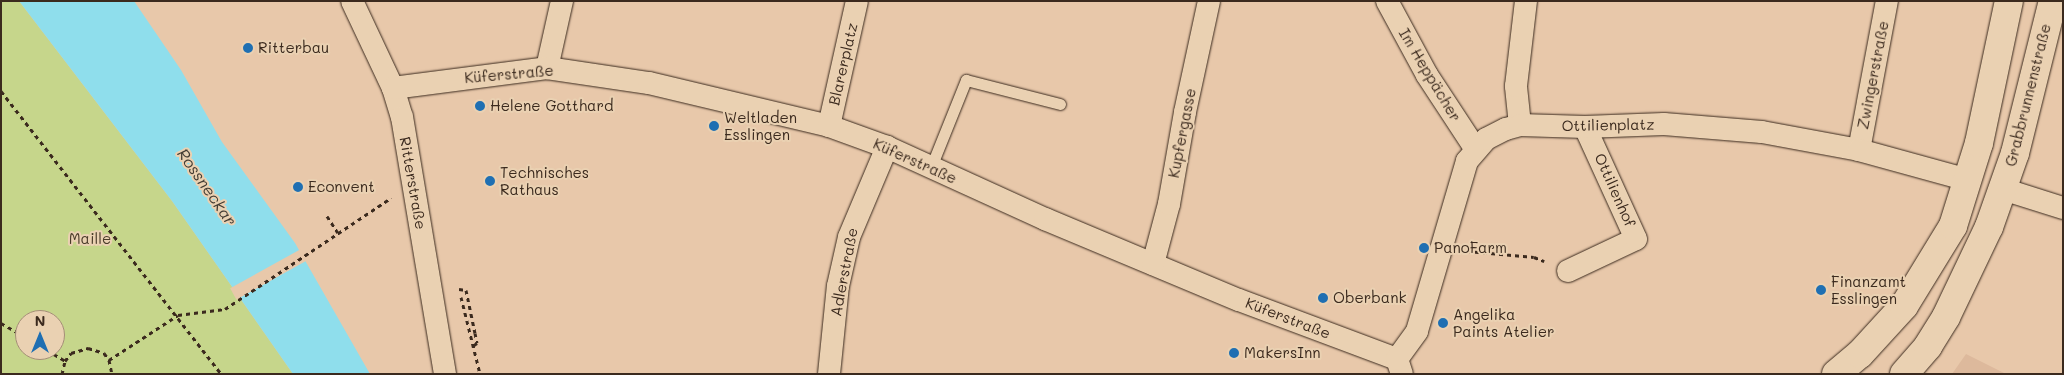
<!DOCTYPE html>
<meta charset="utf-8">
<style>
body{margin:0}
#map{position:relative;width:2064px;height:375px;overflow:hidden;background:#e8c8aa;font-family:Mali,sans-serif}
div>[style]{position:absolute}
.built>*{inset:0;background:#ddb99c}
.green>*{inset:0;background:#c6d68b}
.water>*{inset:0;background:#8fdeec}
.pier>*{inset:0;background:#e8c8aa;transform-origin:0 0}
.path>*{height:3px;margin-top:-1.5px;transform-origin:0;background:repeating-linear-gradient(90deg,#3b2a1e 0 4px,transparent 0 8px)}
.roads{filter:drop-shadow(0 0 1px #3b2a1e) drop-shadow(0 0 1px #3b2a1e)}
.lane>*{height:11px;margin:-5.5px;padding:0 5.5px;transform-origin:5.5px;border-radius:5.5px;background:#ead1b2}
.street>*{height:22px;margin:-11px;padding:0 11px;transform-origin:11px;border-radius:11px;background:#ead1b2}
.secondary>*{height:28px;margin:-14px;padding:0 14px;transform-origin:14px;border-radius:14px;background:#ead1b2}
.dots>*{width:14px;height:14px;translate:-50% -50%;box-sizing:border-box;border:2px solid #ead1b2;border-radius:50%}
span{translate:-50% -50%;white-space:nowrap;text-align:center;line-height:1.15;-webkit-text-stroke:4px #ead1b2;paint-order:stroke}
.poi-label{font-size:15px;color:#3b2a1e}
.left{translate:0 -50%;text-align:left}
.street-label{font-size:15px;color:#3b2a1e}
.park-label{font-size:15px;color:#493b29}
.water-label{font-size:16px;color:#433c33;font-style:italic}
.frame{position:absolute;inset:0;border:2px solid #3b2a1e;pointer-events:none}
.north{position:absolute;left:15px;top:310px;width:50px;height:50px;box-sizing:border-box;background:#ead1b2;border:1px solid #a48e77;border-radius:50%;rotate:0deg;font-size:14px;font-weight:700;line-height:20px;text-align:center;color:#3b2a1e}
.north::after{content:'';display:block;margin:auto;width:18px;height:22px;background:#1f6fb2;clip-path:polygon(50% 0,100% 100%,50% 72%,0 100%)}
</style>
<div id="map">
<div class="built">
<div style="clip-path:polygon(1966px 354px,2006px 374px,1952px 374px)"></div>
</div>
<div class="green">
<div style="clip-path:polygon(evenodd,1px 1px,19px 1px,172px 201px,293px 374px,1px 374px,1px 1px,25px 320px,55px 320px,55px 350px,25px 350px,25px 320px)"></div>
</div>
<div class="water">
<div style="clip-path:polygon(19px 1px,134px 1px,181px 70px,222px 142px,295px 243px,370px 374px,293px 374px,172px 201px)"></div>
</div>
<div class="pier">
<div style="left:301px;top:249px;width:13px;height:81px;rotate:61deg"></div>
</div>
<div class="path">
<div style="left:1px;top:91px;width:358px;rotate:52.1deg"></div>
<div style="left:327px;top:216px;width:20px;rotate:57deg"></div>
<div style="left:1467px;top:251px;width:67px;rotate:5.1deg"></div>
<div style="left:1534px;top:257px;width:11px;rotate:22deg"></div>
<div style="left:459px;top:289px;width:7px;rotate:8deg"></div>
<div style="left:466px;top:290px;width:44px;rotate:78.2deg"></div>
<div style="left:475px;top:333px;width:10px;rotate:79deg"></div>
<div style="left:477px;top:343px;width:7px;rotate:146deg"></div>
<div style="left:461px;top:297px;width:79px;rotate:76.1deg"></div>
<div style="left:1px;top:323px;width:28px;rotate:30deg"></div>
<div style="left:47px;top:350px;width:21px;rotate:31deg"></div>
<div style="left:109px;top:360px;width:82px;rotate:-33.1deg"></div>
<div style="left:178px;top:315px;width:47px;rotate:-7.3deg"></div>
<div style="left:225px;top:309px;width:200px;rotate:-33.8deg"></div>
<div style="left:62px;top:374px;width:13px;rotate:-77deg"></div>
<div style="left:65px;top:361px;width:10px;rotate:-53deg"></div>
<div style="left:71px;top:353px;width:18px;rotate:-16deg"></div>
<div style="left:88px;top:348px;width:17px;rotate:17deg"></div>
<div style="left:104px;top:353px;width:9px;rotate:54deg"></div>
<div style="left:109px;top:360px;width:14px;rotate:78deg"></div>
</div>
<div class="roads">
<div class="lane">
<div style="left:931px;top:167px;width:94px;rotate:-68.1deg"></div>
<div style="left:966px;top:80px;width:97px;rotate:14.3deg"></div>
</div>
<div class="street">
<div style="left:352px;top:1px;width:96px;rotate:64.8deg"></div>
<div style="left:393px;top:88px;width:30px;rotate:73deg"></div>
<div style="left:402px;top:117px;width:261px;rotate:80.5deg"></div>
<div style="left:1387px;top:1px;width:84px;rotate:61.6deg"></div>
<div style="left:1427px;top:75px;width:87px;rotate:56.7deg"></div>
<div style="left:547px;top:68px;width:69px;rotate:-77.4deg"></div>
<div style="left:393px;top:88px;width:155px;rotate:-7.4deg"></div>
<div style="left:547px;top:68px;width:103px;rotate:8.4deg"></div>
<div style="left:649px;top:83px;width:185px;rotate:13.4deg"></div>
<div style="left:829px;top:126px;width:62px;rotate:19.9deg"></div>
<div style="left:887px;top:147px;width:174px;rotate:24.5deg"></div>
<div style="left:1045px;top:219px;width:210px;rotate:22.7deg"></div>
<div style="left:1239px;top:300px;width:169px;rotate:20.5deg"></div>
<div style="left:1397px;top:359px;width:16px;rotate:72deg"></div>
<div style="left:1520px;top:125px;width:39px;rotate:-96deg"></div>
<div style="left:1516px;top:86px;width:86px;rotate:-83.3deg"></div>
<div style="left:829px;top:126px;width:128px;rotate:-77.4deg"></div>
<div style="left:1859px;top:150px;width:152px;rotate:-79.4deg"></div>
<div style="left:2003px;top:189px;width:63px;rotate:17.6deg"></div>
<div style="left:1153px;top:264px;width:62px;rotate:-75.1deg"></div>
<div style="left:1169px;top:204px;width:93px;rotate:-80.1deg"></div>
<div style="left:1185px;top:112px;width:114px;rotate:-77.8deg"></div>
<div style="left:1568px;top:271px;width:75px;rotate:-25.2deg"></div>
<div style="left:1636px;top:239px;width:123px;rotate:-114.5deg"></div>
<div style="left:1397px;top:359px;width:34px;rotate:-54deg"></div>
<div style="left:1417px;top:331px;width:177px;rotate:-73.6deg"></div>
<div style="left:1467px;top:161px;width:29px;rotate:-49deg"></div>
<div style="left:1486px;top:139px;width:22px;rotate:-27deg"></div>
<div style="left:1506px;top:129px;width:15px;rotate:-16deg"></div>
<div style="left:1520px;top:125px;width:65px;rotate:1.8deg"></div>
<div style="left:1585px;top:127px;width:79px;rotate:-2.2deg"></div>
<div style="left:1664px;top:124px;width:98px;rotate:4.7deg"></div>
<div style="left:1762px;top:132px;width:99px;rotate:10.5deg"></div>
<div style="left:1859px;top:150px;width:113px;rotate:15.4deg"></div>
<div style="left:829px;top:374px;width:88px;rotate:-84.2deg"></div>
<div style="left:838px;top:286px;width:50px;rotate:-77.3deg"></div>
<div style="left:849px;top:237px;width:98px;rotate:-67.1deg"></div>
</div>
<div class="secondary">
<div style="left:1836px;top:374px;width:31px;rotate:-40deg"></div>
<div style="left:1860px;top:354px;width:65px;rotate:-47.5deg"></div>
<div style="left:1904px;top:306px;width:94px;rotate:-58.5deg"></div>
<div style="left:1953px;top:226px;width:87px;rotate:-72.6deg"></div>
<div style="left:1979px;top:143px;width:145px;rotate:-78.1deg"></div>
<div style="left:1904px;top:374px;width:37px;rotate:-49deg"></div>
<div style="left:1928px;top:346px;width:34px;rotate:-58deg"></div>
<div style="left:1946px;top:317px;width:100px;rotate:-64.5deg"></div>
<div style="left:1989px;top:227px;width:78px;rotate:-70.6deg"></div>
<div style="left:2015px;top:153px;width:157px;rotate:-76deg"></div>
</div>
</div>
<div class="dots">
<div style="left:248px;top:48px;background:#1f6fb2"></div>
<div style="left:480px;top:106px;background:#1f6fb2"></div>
<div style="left:714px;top:126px;background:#1f6fb2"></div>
<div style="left:490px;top:181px;background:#1f6fb2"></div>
<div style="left:298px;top:187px;background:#1f6fb2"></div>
<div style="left:1424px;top:248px;background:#1f6fb2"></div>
<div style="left:1821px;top:290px;background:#1f6fb2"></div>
<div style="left:1323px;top:298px;background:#1f6fb2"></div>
<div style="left:1443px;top:323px;background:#1f6fb2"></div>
<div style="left:1234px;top:353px;background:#1f6fb2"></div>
</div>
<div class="poi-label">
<span class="left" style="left:258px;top:48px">Ritterbau</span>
<span class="left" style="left:490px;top:106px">Helene Gotthard</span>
<span class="left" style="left:724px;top:126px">Weltladen<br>Esslingen</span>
<span class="left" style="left:500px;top:181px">Technisches<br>Rathaus</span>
<span class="left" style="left:308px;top:187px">Econvent</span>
<span class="left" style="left:1434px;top:248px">PanoFarm</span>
<span class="left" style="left:1831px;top:290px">Finanzamt<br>Esslingen</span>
<span class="left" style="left:1333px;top:298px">Oberbank</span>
<span class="left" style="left:1453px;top:323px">Angelika<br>Paints Atelier</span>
<span class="left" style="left:1244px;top:353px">MakersInn</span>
</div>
<div class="street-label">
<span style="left:843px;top:64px;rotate:-77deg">Blarerplatz</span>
<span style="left:509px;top:74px;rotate:-5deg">Küferstraße</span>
<span style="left:1430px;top:75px;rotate:59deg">Im Heppächer</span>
<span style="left:1873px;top:75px;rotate:-79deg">Zwingerstraße</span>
<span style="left:2028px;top:95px;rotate:-76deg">Grabbrunnenstraße</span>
<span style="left:1608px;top:125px;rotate:-1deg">Ottilienplatz</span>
<span style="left:1182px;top:133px;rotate:-79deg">Kupfergasse</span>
<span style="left:915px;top:161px;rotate:24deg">Küferstraße</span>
<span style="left:413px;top:183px;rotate:80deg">Ritterstraße</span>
<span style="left:1615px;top:190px;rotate:66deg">Ottilienhof</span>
<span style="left:844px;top:272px;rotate:-79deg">Adlerstraße</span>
<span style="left:1288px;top:318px;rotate:21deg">Küferstraße</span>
</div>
<div class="park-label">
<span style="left:90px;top:239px">Maille</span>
</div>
<div class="water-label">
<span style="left:207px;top:187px;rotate:55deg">Rossneckar</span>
</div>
<div class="frame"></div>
<div class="north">N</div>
</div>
